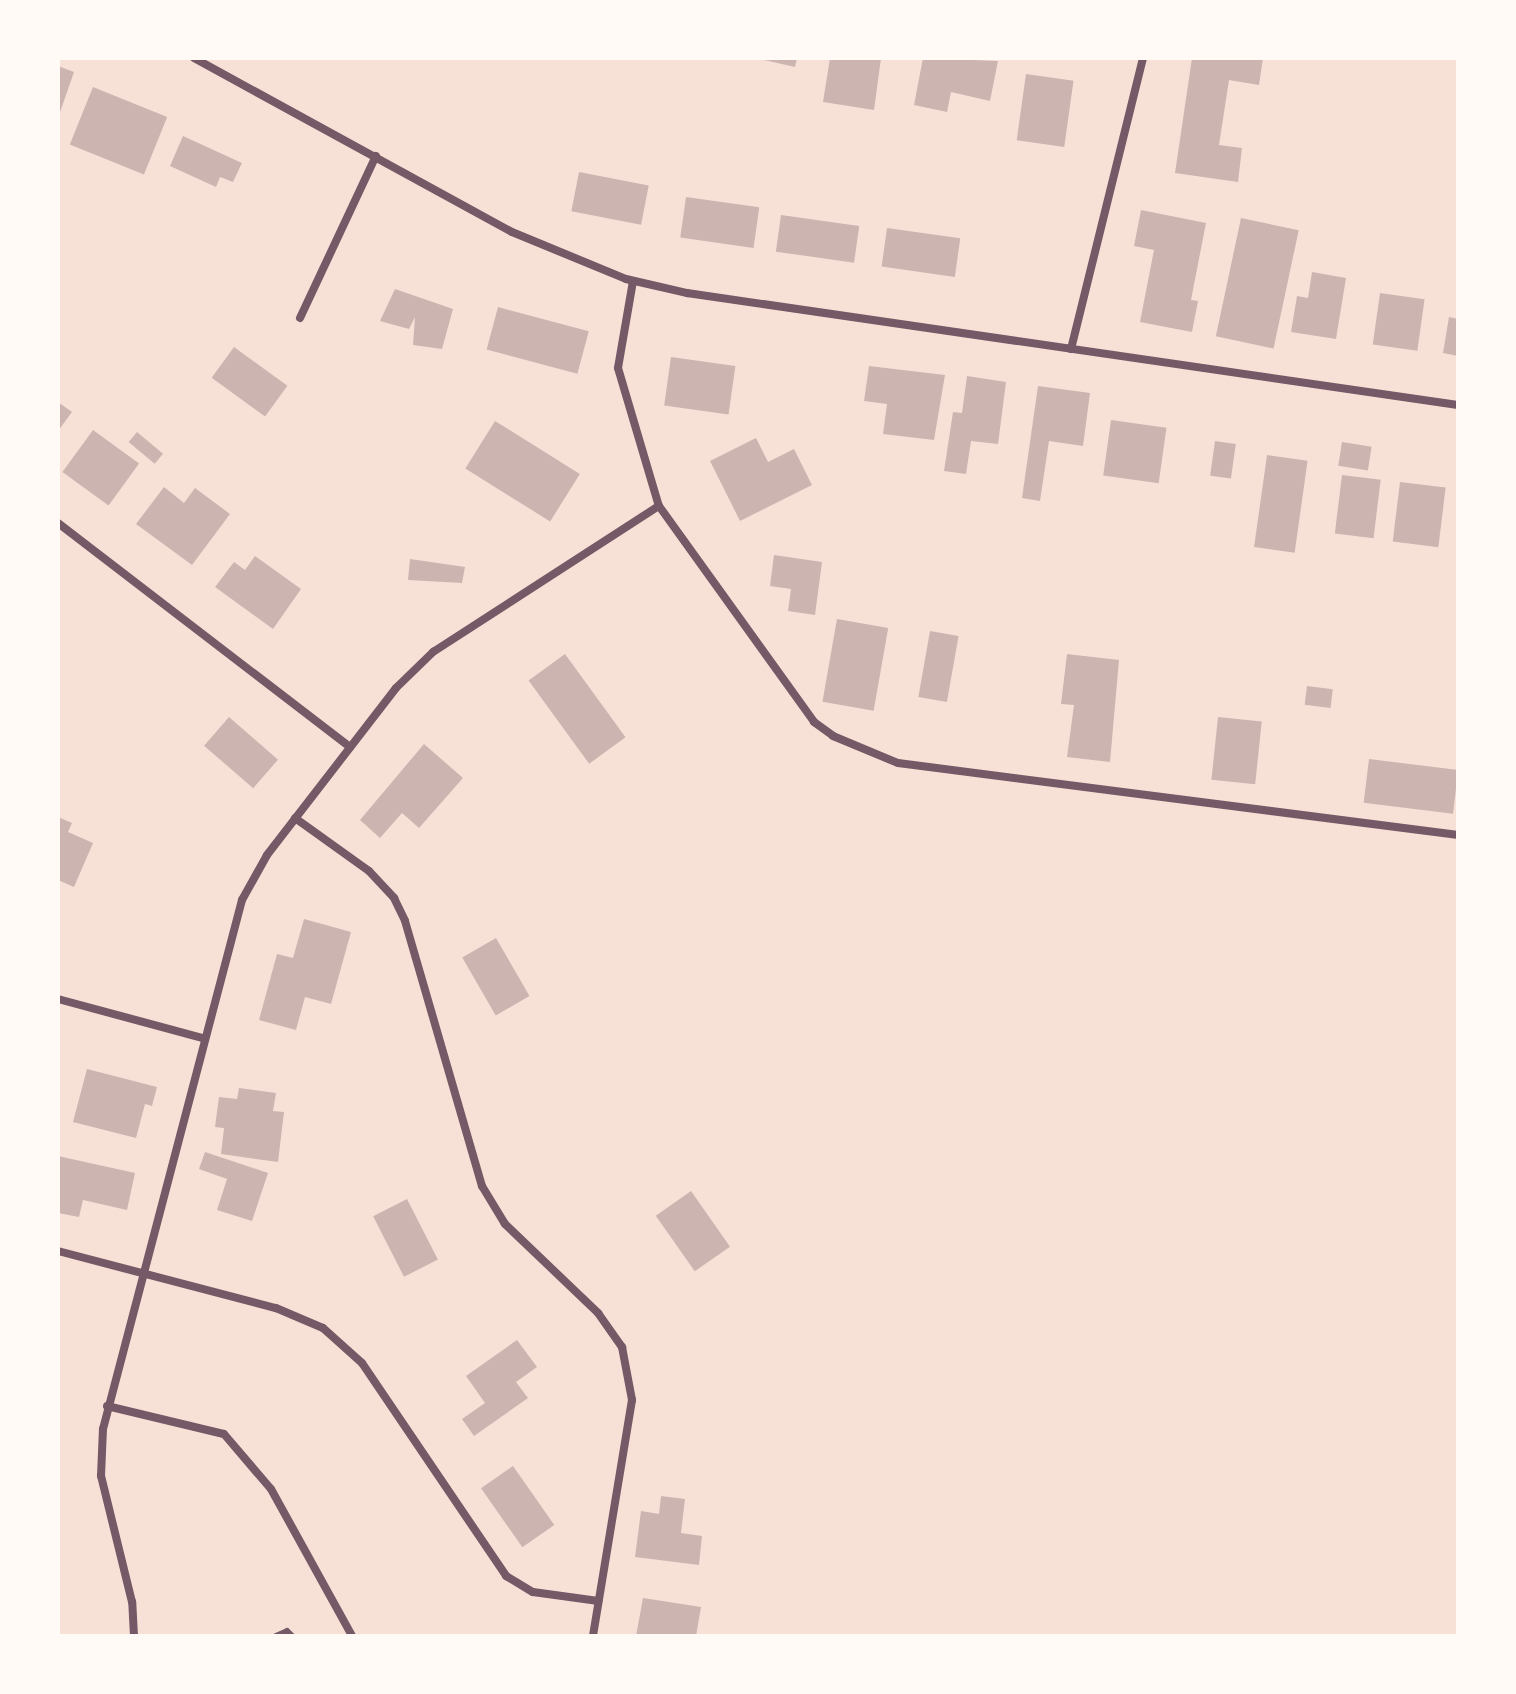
<!DOCTYPE html>
<style>
body{margin:0}
#map{position:relative;width:1516px;height:1694px;overflow:hidden;background:#f7e1d7;font-family:"DejaVu Sans",sans-serif}
div>[style]{position:absolute}
.building>*{inset:0;background:#ccb4b1;transform-origin:0 0}
.service>*{height:6px;margin:-3px;padding:0 3px;transform-origin:3px;border-radius:3px;background:#755966}
.minor>*{height:8px;margin:-4px;padding:0 4px;transform-origin:4px;border-radius:4px;background:#755966}
span{translate:-50% -50%;white-space:nowrap;text-align:center;line-height:1.15;-webkit-text-stroke:8px #fffaf5;paint-order:stroke}
.frame{position:absolute;inset:0;border:60px solid #fffaf5;pointer-events:none}
</style>
<div id="map">
<div class="building">
<div style="clip-path:polygon(755px 58px,797px 58px,795px 67px)"></div>
<div style="clip-path:polygon(830px 58px,881px 58px,874px 110px,823px 102px)"></div>
<div style="clip-path:polygon(923px 58px,998px 61px,990px 101px,951px 92px,947px 112px,914px 105px)"></div>
<div style="clip-path:polygon(1192px 58px,1263px 58px,1259px 85px,1229px 80px,1219px 145px,1242px 148px,1238px 182px,1175px 173px)"></div>
<div style="clip-path:polygon(58px 66px,74px 72px,58px 118px)"></div>
<div style="left:1026px;top:74px;width:48px;height:67px;rotate:8deg"></div>
<div style="left:93px;top:87px;width:80px;height:62px;rotate:22deg"></div>
<div style="clip-path:polygon(183px 136px,242px 163px,233px 182px,220px 177px,216px 187px,170px 166px)"></div>
<div style="left:579px;top:172px;width:71px;height:40px;rotate:11deg"></div>
<div style="left:686px;top:197px;width:74px;height:41px;rotate:8deg"></div>
<div style="clip-path:polygon(1141px 210px,1206px 223px,1191px 300px,1198px 301px,1192px 332px,1140px 322px,1154px 250px,1134px 246px)"></div>
<div style="left:781px;top:215px;width:79px;height:37px;rotate:8deg"></div>
<div style="left:1241px;top:218px;width:59px;height:121px;rotate:12deg"></div>
<div style="left:887px;top:228px;width:74px;height:39px;rotate:8deg"></div>
<div style="clip-path:polygon(1312px 272px,1346px 278px,1336px 339px,1291px 332px,1297px 296px,1308px 298px)"></div>
<div style="clip-path:polygon(395px 289px,453px 309px,442px 349px,413px 345px,415px 317px,409px 329px,380px 321px)"></div>
<div style="left:1380px;top:293px;width:45px;height:52px;rotate:8deg"></div>
<div style="left:498px;top:307px;width:94px;height:44px;rotate:15deg"></div>
<div style="clip-path:polygon(1449px 317px,1458px 319px,1458px 356px,1443px 353px)"></div>
<div style="left:234px;top:347px;width:66px;height:38px;rotate:36deg"></div>
<div style="left:671px;top:357px;width:65px;height:49px;rotate:8deg"></div>
<div style="clip-path:polygon(869px 366px,945px 375px,934px 440px,883px 434px,887px 404px,864px 401px)"></div>
<div style="clip-path:polygon(967px 376px,1006px 382px,998px 444px,971px 441px,966px 474px,944px 471px,953px 412px,962px 413px)"></div>
<div style="clip-path:polygon(1038px 386px,1090px 393px,1083px 446px,1049px 441px,1040px 501px,1022px 498px)"></div>
<div style="clip-path:polygon(58px 402px,72px 412px,58px 431px)"></div>
<div style="left:1111px;top:420px;width:56px;height:56px;rotate:8deg"></div>
<div style="left:495px;top:421px;width:100px;height:56px;rotate:32deg"></div>
<div style="left:93px;top:430px;width:57px;height:52px;rotate:36deg"></div>
<div style="left:137px;top:432px;width:34px;height:13px;rotate:40deg"></div>
<div style="clip-path:polygon(756px 438px,768px 462px,794px 449px,812px 485px,740px 521px,710px 461px)"></div>
<div style="left:1215px;top:441px;width:21px;height:35px;rotate:8deg"></div>
<div style="left:1342px;top:442px;width:30px;height:24px;rotate:9deg"></div>
<div style="left:1267px;top:455px;width:41px;height:93px;rotate:8deg"></div>
<div style="left:1342px;top:475px;width:39px;height:59px;rotate:7deg"></div>
<div style="left:1400px;top:482px;width:46px;height:60px;rotate:7deg"></div>
<div style="clip-path:polygon(164px 487px,184px 503px,195px 488px,230px 514px,192px 565px,136px 524px)"></div>
<div style="clip-path:polygon(774px 555px,822px 562px,815px 615px,788px 611px,791px 589px,770px 586px)"></div>
<div style="clip-path:polygon(255px 556px,301px 589px,273px 629px,215px 587px,234px 562px,245px 570px)"></div>
<div style="clip-path:polygon(410px 559px,465px 567px,462px 583px,408px 580px)"></div>
<div style="left:837px;top:619px;width:52px;height:84px;rotate:10deg"></div>
<div style="left:930px;top:631px;width:29px;height:67px;rotate:10deg"></div>
<div style="left:565px;top:654px;width:103px;height:45px;rotate:54deg"></div>
<div style="clip-path:polygon(1067px 654px,1119px 660px,1110px 762px,1067px 757px,1074px 705px,1061px 704px)"></div>
<div style="left:1307px;top:686px;width:26px;height:19px;rotate:7deg"></div>
<div style="left:229px;top:717px;width:65px;height:38px;rotate:41deg"></div>
<div style="left:1218px;top:717px;width:44px;height:63px;rotate:6deg"></div>
<div style="clip-path:polygon(424px 744px,463px 778px,419px 828px,402px 813px,380px 838px,360px 820px)"></div>
<div style="left:1369px;top:759px;width:90px;height:44px;rotate:7deg"></div>
<div style="clip-path:polygon(58px 817px,72px 823px,68px 832px,93px 843px,74px 887px,58px 880px)"></div>
<div style="clip-path:polygon(304px 919px,351px 932px,331px 1004px,305px 997px,296px 1030px,259px 1020px,277px 954px,293px 958px)"></div>
<div style="left:496px;top:938px;width:67px;height:39px;rotate:60deg"></div>
<div style="clip-path:polygon(87px 1069px,157px 1087px,152px 1106px,145px 1104px,136px 1138px,73px 1122px)"></div>
<div style="clip-path:polygon(239px 1088px,276px 1093px,273px 1111px,284px 1112px,278px 1162px,221px 1154px,224px 1128px,215px 1127px,219px 1097px,237px 1099px)"></div>
<div style="clip-path:polygon(205px 1152px,268px 1173px,252px 1221px,217px 1210px,227px 1179px,199px 1169px)"></div>
<div style="clip-path:polygon(58px 1156px,135px 1173px,127px 1210px,83px 1200px,79px 1217px,58px 1213px)"></div>
<div style="left:691px;top:1191px;width:68px;height:43px;rotate:55deg"></div>
<div style="left:407px;top:1199px;width:68px;height:38px;rotate:63deg"></div>
<div style="clip-path:polygon(517px 1340px,537px 1367px,516px 1382px,528px 1398px,474px 1436px,462px 1419px,485px 1403px,466px 1376px)"></div>
<div style="left:513px;top:1466px;width:72px;height:39px;rotate:55deg"></div>
<div style="clip-path:polygon(661px 1496px,685px 1499px,681px 1533px,702px 1536px,699px 1565px,635px 1557px,641px 1511px,659px 1514px)"></div>
<div style="clip-path:polygon(643px 1598px,701px 1607px,696px 1636px,636px 1636px)"></div>
</div>
<div class="service">
<div style="left:276px;top:1636px;width:12px;rotate:-24deg"></div>
<div style="left:287px;top:1631px;width:7px;rotate:45deg"></div>
</div>
<div class="minor">
<div style="left:194px;top:58px;width:362px;rotate:28.7deg"></div>
<div style="left:512px;top:232px;width:123px;rotate:22.4deg"></div>
<div style="left:626px;top:279px;width:63px;rotate:12.9deg"></div>
<div style="left:687px;top:293px;width:779px;rotate:8.27deg"></div>
<div style="left:633px;top:281px;width:88px;rotate:99.8deg"></div>
<div style="left:618px;top:368px;width:144px;rotate:73.5deg"></div>
<div style="left:659px;top:506px;width:266px;rotate:54.3deg"></div>
<div style="left:814px;top:722px;width:24px;rotate:36deg"></div>
<div style="left:833px;top:736px;width:70px;rotate:22.6deg"></div>
<div style="left:898px;top:763px;width:565px;rotate:7.33deg"></div>
<div style="left:300px;top:318px;width:179px;rotate:-64.9deg"></div>
<div style="left:1071px;top:349px;width:300px;rotate:-76.1deg"></div>
<div style="left:58px;top:523px;width:368px;rotate:37.5deg"></div>
<div style="left:295px;top:818px;width:91px;rotate:35.6deg"></div>
<div style="left:369px;top:871px;width:37px;rotate:47deg"></div>
<div style="left:394px;top:898px;width:25px;rotate:64deg"></div>
<div style="left:405px;top:921px;width:276px;rotate:73.8deg"></div>
<div style="left:482px;top:1186px;width:44px;rotate:58.8deg"></div>
<div style="left:505px;top:1224px;width:129px;rotate:43.7deg"></div>
<div style="left:598px;top:1313px;width:42px;rotate:54.8deg"></div>
<div style="left:622px;top:1347px;width:54px;rotate:79.3deg"></div>
<div style="left:632px;top:1400px;width:239px;rotate:99.4deg"></div>
<div style="left:58px;top:999px;width:150px;rotate:15.1deg"></div>
<div style="left:58px;top:1251px;width:225px;rotate:14.7deg"></div>
<div style="left:276px;top:1308px;width:51px;rotate:23.1deg"></div>
<div style="left:323px;top:1328px;width:52px;rotate:41.9deg"></div>
<div style="left:362px;top:1363px;width:257px;rotate:55.9deg"></div>
<div style="left:506px;top:1576px;width:31px;rotate:31deg"></div>
<div style="left:533px;top:1592px;width:66px;rotate:7.9deg"></div>
<div style="left:107px;top:1406px;width:120px;rotate:13.5deg"></div>
<div style="left:224px;top:1434px;width:72px;rotate:49.5deg"></div>
<div style="left:271px;top:1489px;width:168px;rotate:61.1deg"></div>
<div style="left:134px;top:1636px;width:34px;rotate:-93deg"></div>
<div style="left:132px;top:1602px;width:130px;rotate:-103.8deg"></div>
<div style="left:101px;top:1476px;width:47px;rotate:-87.6deg"></div>
<div style="left:103px;top:1429px;width:547px;rotate:-75.28deg"></div>
<div style="left:242px;top:900px;width:51px;rotate:-60.9deg"></div>
<div style="left:267px;top:855px;width:211px;rotate:-52.3deg"></div>
<div style="left:396px;top:688px;width:52px;rotate:-44.2deg"></div>
<div style="left:433px;top:652px;width:269px;rotate:-32.9deg"></div>
</div>
<div class="frame"></div>
</div>
